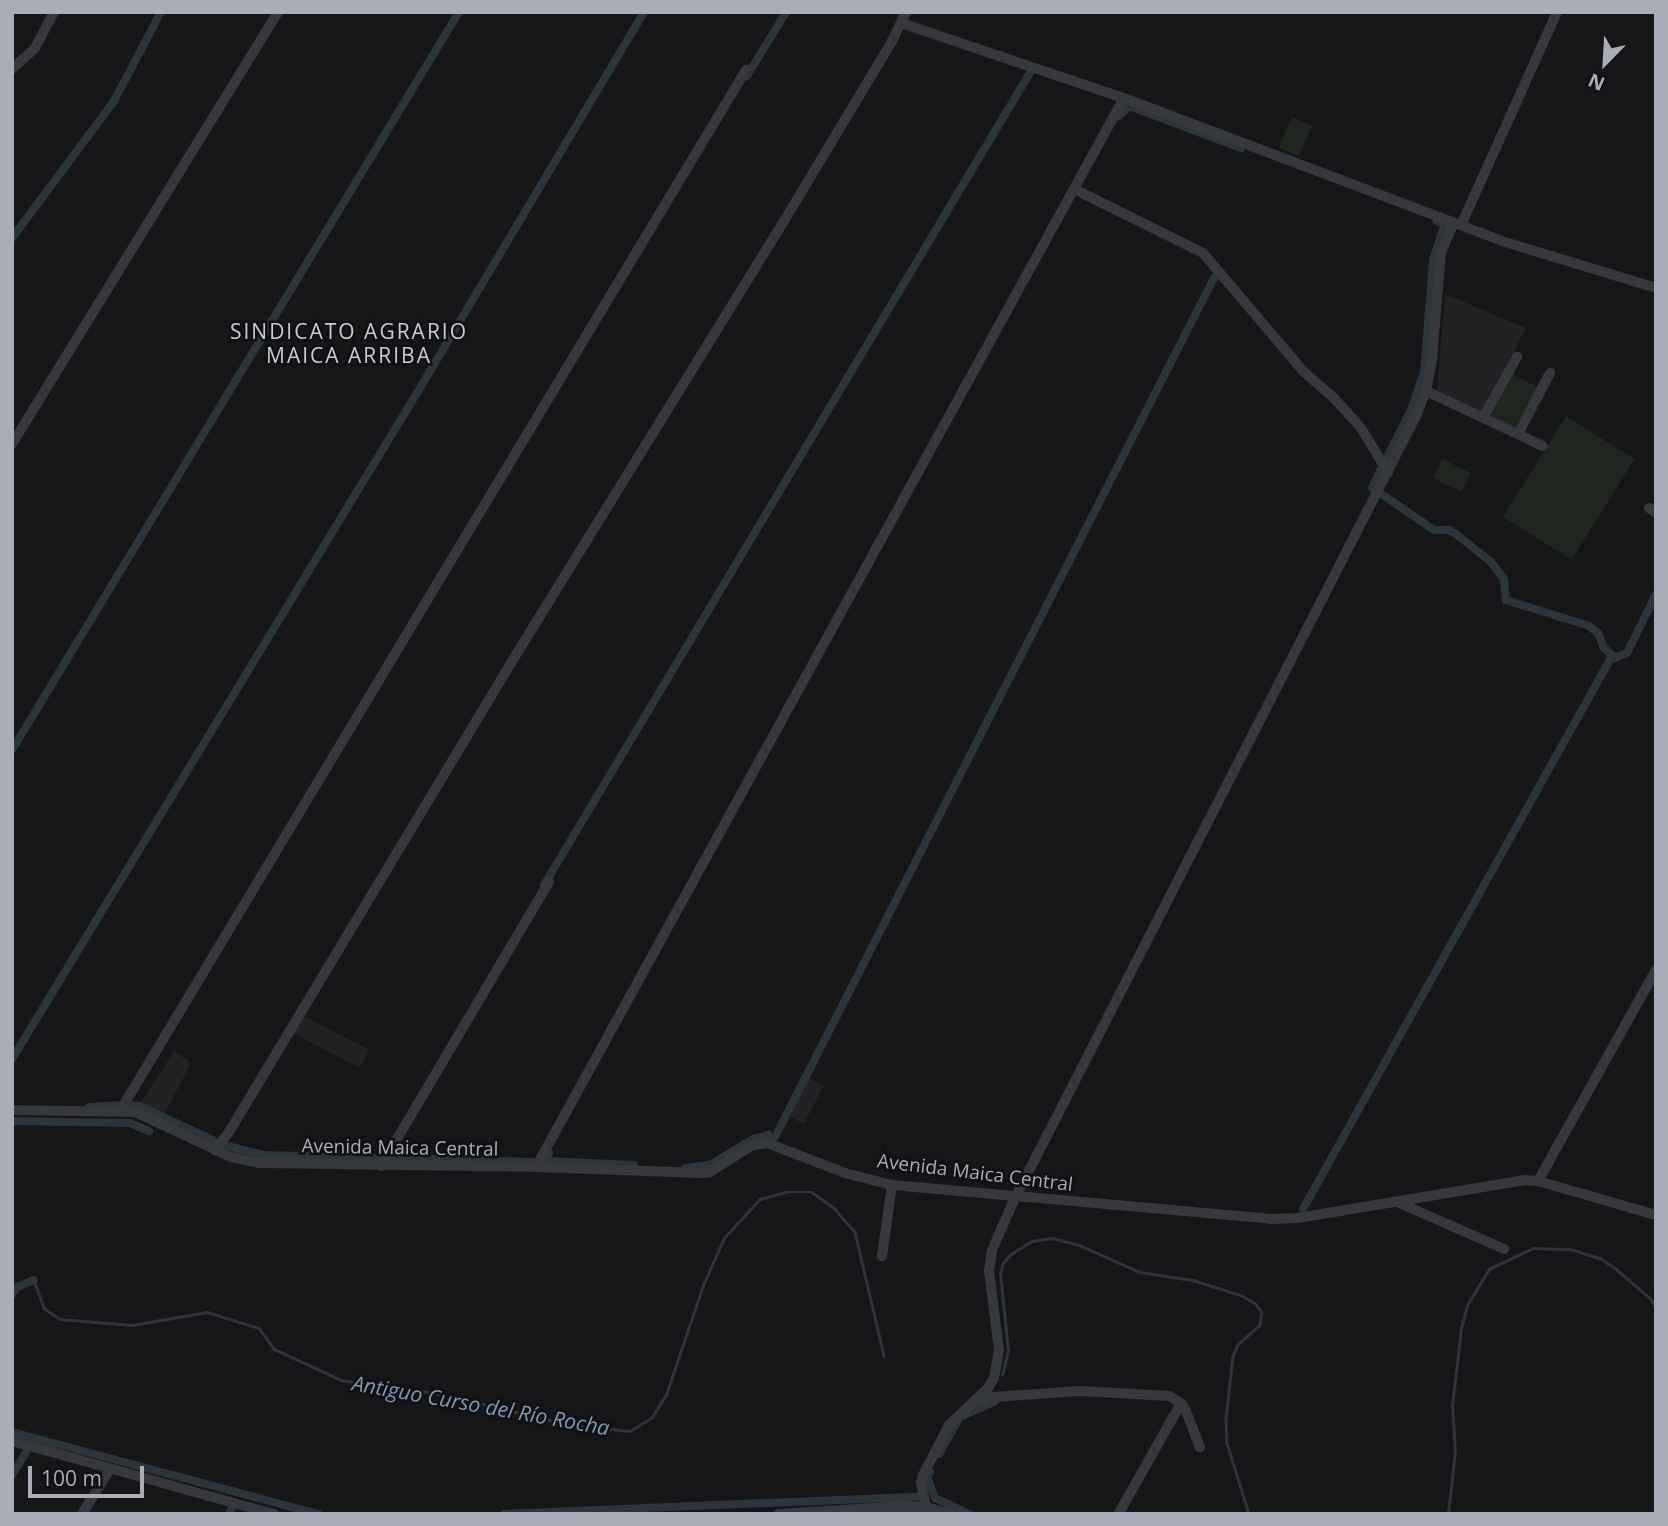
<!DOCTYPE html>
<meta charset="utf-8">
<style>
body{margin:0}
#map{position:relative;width:1668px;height:1526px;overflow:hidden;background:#161618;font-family:"Open Sans",sans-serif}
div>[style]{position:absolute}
.built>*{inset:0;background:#222225;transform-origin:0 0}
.green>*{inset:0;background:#1e261f;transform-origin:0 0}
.stream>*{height:2.5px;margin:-1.25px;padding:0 1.25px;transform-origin:1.25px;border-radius:1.25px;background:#2c353c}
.canal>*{height:8px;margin:-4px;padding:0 4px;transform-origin:4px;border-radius:4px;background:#2c353c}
.minor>*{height:10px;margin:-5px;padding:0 5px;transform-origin:5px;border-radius:5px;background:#37383d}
span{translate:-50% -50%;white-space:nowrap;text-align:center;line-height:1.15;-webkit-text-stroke:5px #111113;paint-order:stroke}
.street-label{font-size:19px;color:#a8adb8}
.neighbourhood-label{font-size:21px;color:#c9ccd4;letter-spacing:2px}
.water-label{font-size:21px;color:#7f9bb3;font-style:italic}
.frame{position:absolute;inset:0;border:14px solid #a8adb8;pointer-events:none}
.north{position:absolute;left:1570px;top:28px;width:70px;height:70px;-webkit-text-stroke:5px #111113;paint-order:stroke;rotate:204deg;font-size:19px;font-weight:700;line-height:28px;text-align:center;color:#a8adb8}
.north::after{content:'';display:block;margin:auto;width:24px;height:32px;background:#a8adb8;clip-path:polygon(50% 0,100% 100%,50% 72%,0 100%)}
.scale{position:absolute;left:28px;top:1466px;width:116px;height:32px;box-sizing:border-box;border:4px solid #a8adb8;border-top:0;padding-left:9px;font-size:21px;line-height:24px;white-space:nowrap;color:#a8adb8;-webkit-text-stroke:5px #111113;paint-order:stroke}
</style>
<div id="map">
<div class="built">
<div style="clip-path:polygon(1445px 294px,1526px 328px,1482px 412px,1437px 392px)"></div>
<div style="left:303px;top:1016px;width:74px;height:20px;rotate:27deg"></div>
<div style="clip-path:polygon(174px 1051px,191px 1063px,163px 1117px,139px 1106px)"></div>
<div style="left:807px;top:1077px;width:19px;height:43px;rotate:28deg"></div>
</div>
<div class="green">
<div style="left:1292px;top:117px;width:22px;height:33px;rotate:24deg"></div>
<div style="left:1513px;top:374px;width:29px;height:47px;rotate:29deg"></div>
<div style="left:1566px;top:416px;width:81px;height:119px;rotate:32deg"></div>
<div style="left:1442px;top:459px;width:32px;height:21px;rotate:26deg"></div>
</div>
<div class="stream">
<div style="left:34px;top:1280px;width:30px;rotate:70deg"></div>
<div style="left:44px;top:1308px;width:19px;rotate:35deg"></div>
<div style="left:60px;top:1319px;width:72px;rotate:4.8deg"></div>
<div style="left:132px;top:1325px;width:76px;rotate:-9.8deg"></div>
<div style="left:207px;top:1312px;width:54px;rotate:17.1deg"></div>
<div style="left:259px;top:1328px;width:26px;rotate:54deg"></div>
<div style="left:274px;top:1349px;width:74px;rotate:24.8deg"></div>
<div style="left:341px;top:1380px;width:96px;rotate:7.8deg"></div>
<div style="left:436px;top:1393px;width:138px;rotate:13.4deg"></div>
<div style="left:570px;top:1425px;width:60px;rotate:5.7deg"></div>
<div style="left:630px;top:1431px;width:26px;rotate:-32deg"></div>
<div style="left:652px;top:1417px;width:26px;rotate:-58deg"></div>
<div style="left:666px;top:1395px;width:116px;rotate:-71.4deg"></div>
<div style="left:703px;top:1285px;width:51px;rotate:-65.9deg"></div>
<div style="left:724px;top:1238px;width:53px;rotate:-47.3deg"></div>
<div style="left:760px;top:1199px;width:28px;rotate:-15deg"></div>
<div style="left:787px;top:1192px;width:25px"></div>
<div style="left:812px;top:1192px;width:29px;rotate:36deg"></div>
<div style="left:835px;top:1209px;width:30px;rotate:49deg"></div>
<div style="left:855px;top:1232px;width:127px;rotate:76.8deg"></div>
<div style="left:1002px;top:1375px;width:25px;rotate:-76deg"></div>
<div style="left:1008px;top:1351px;width:77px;rotate:-95.9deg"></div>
<div style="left:1000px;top:1274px;width:11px;rotate:-75deg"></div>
<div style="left:1003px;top:1263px;width:12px;rotate:-48deg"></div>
<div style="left:1011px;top:1254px;width:25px;rotate:-32deg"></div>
<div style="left:1032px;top:1241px;width:21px;rotate:-8deg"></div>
<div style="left:1053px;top:1238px;width:27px;rotate:15deg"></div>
<div style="left:1079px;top:1245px;width:67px;rotate:23.9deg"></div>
<div style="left:1140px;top:1272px;width:54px;rotate:8.6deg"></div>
<div style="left:1193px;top:1280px;width:50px;rotate:17.4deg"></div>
<div style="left:1241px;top:1295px;width:16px;rotate:30deg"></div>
<div style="left:1255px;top:1303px;width:11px;rotate:52deg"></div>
<div style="left:1262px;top:1312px;width:13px;rotate:99deg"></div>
<div style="left:1260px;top:1325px;width:30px;rotate:138deg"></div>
<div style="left:1238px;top:1345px;width:12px;rotate:114deg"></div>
<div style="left:1233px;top:1356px;width:63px;rotate:96.3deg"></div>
<div style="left:1226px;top:1419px;width:24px;rotate:88deg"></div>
<div style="left:1227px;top:1443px;width:74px;rotate:72.8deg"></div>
<div style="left:1448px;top:1514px;width:62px;rotate:-83.6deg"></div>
<div style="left:1455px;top:1452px;width:46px;rotate:-93.7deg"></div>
<div style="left:1452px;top:1406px;width:79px;rotate:-83.4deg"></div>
<div style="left:1461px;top:1328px;width:24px;rotate:-75deg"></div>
<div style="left:1467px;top:1305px;width:42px;rotate:-58.6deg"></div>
<div style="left:1489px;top:1269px;width:49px;rotate:-25.5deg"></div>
<div style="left:1533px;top:1248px;width:37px;rotate:2deg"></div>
<div style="left:1570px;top:1249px;width:31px;rotate:17deg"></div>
<div style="left:1600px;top:1258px;width:18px;rotate:34deg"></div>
<div style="left:1615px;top:1268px;width:48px;rotate:40.7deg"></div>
<div style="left:1651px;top:1299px;width:10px;rotate:61deg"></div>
</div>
<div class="canal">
<div style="left:747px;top:76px;width:75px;rotate:-58.6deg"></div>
<div style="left:1119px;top:116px;width:14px;rotate:-45deg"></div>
<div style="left:1129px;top:106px;width:120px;rotate:20.6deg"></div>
<div style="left:12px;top:238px;width:171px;rotate:-53.3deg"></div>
<div style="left:114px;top:101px;width:101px;rotate:-62.2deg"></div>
<div style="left:1386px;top:459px;width:55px;rotate:-63deg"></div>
<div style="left:1411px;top:410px;width:39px;rotate:-71deg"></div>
<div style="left:1424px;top:373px;width:113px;rotate:-85.4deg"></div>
<div style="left:1433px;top:260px;width:38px;rotate:-72deg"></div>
<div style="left:1445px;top:224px;width:9px;rotate:-159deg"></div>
<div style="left:1372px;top:488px;width:19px;rotate:-65deg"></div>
<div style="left:1383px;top:495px;width:62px;rotate:34.5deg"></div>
<div style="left:1434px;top:530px;width:15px"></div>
<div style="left:1449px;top:530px;width:8px;rotate:30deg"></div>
<div style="left:1456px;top:534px;width:45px;rotate:38.7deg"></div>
<div style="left:1491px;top:562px;width:21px;rotate:53deg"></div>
<div style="left:1504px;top:579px;width:21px;rotate:85deg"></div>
<div style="left:1506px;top:600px;width:87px;rotate:17.4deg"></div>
<div style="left:1589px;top:626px;width:11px;rotate:38deg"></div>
<div style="left:1598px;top:633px;width:16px;rotate:68deg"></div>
<div style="left:1604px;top:648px;width:15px;rotate:42deg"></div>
<div style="left:1615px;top:658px;width:13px;rotate:-23deg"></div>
<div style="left:1627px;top:653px;width:66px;rotate:-63.8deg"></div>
<div style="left:12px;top:750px;width:863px;rotate:-58.8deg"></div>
<div style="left:544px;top:885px;width:949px;rotate:-59.11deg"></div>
<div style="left:12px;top:1059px;width:779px;rotate:-58.7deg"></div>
<div style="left:417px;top:393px;width:443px;rotate:-59.2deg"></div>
<div style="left:129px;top:1105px;width:10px;rotate:6deg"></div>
<div style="left:139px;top:1106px;width:81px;rotate:24.7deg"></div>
<div style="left:89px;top:1107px;width:27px;rotate:-4deg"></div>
<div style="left:12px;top:1121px;width:118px;rotate:1deg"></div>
<div style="left:130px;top:1123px;width:21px;rotate:23deg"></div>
<div style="left:775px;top:1137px;width:965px;rotate:-62.93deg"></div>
<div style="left:227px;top:1146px;width:36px;rotate:14deg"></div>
<div style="left:262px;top:1155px;width:119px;rotate:1.4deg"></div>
<div style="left:549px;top:1153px;width:9px;rotate:122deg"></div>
<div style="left:544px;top:1161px;width:90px;rotate:2.5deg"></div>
<div style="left:391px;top:1158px;width:141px;rotate:1.6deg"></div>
<div style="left:685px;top:1168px;width:25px;rotate:-7deg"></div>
<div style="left:710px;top:1165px;width:50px;rotate:-31.2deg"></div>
<div style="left:753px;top:1139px;width:16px;rotate:-15deg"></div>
<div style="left:1303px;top:1209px;width:633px;rotate:-60.8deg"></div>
<div style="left:12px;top:1295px;width:9px;rotate:-58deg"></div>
<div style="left:17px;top:1287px;width:18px;rotate:-22deg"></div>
<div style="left:12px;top:1432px;width:317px;rotate:15deg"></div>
<div style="left:939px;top:1454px;width:43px;rotate:-60.4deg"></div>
<div style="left:960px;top:1417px;width:39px;rotate:-24deg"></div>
<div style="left:930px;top:1472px;width:6px;rotate:121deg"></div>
<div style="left:927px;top:1477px;width:22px;rotate:69deg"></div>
<div style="left:935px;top:1498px;width:38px;rotate:25deg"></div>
<div style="left:12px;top:1475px;width:28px;rotate:-58deg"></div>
<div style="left:229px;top:1514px;width:7px;rotate:-63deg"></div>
<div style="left:504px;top:1514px;width:414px;rotate:-2.4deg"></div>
<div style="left:892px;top:1514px;width:21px"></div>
</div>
<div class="minor">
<div style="left:901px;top:23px;width:235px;rotate:18.6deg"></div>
<div style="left:1124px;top:98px;width:407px;rotate:20.7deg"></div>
<div style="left:1505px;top:242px;width:158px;rotate:16.9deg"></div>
<div style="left:12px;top:69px;width:31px;rotate:-42deg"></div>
<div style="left:35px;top:48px;width:41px;rotate:-62.2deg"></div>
<div style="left:1074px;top:189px;width:144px;rotate:26.4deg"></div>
<div style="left:1203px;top:253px;width:156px;rotate:49.7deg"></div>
<div style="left:1304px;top:372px;width:40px;rotate:41deg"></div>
<div style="left:1334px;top:398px;width:40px;rotate:48deg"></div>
<div style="left:1361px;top:428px;width:52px;rotate:58.5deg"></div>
<div style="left:1461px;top:225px;width:234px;rotate:-65.7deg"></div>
<div style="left:1426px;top:391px;width:129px;rotate:25.2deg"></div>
<div style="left:1484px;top:416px;width:68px;rotate:-60.8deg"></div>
<div style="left:1519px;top:432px;width:67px;rotate:-62.3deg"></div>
<div style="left:12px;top:444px;width:507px;rotate:-58.38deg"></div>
<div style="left:1649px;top:508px;width:9px;rotate:36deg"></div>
<div style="left:12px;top:1110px;width:123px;rotate:0.9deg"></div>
<div style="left:135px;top:1112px;width:106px;rotate:25.1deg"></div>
<div style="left:231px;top:1157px;width:30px;rotate:12deg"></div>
<div style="left:260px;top:1163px;width:276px;rotate:0.8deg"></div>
<div style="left:536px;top:1167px;width:164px;rotate:2.1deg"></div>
<div style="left:700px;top:1173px;width:10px;rotate:-6deg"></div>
<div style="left:710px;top:1172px;width:49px;rotate:-32.4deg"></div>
<div style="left:751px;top:1146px;width:16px;rotate:-11deg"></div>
<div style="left:767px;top:1143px;width:84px;rotate:21deg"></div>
<div style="left:845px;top:1173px;width:49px;rotate:14.3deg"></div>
<div style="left:892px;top:1185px;width:381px;rotate:5.1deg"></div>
<div style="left:1271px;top:1219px;width:27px;rotate:-2deg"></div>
<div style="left:1298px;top:1218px;width:230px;rotate:-9.5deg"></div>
<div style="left:1525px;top:1180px;width:13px;rotate:4deg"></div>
<div style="left:1538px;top:1181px;width:123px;rotate:16.1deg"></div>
<div style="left:120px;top:1111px;width:1215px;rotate:-58.98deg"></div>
<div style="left:215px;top:1150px;width:23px;rotate:-52deg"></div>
<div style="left:229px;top:1132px;width:553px;rotate:-58.98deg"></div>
<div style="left:514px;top:658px;width:514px;rotate:-58.29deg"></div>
<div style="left:784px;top:221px;width:210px;rotate:-59deg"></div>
<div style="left:892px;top:41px;width:32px;rotate:-64deg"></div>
<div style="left:381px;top:1166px;width:330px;rotate:-59.4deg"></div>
<div style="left:536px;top:1167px;width:1220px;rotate:-61.19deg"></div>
<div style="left:1538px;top:1181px;width:242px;rotate:-60.8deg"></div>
<div style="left:1397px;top:1202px;width:117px;rotate:23.7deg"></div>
<div style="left:882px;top:1256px;width:72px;rotate:-82deg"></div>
<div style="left:976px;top:1401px;width:18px;rotate:-13deg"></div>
<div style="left:994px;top:1397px;width:86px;rotate:-4deg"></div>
<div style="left:1080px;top:1391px;width:89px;rotate:3.2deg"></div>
<div style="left:1169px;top:1396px;width:14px;rotate:30deg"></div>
<div style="left:1181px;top:1403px;width:9px;rotate:58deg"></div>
<div style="left:1186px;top:1411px;width:39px;rotate:69deg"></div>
<div style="left:12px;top:1441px;width:272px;rotate:15.6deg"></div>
<div style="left:1119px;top:1513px;width:126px;rotate:-60.6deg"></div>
<div style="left:82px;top:1514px;width:53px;rotate:-58.1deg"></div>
<div style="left:778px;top:1514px;width:126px;rotate:-3.6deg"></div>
<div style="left:904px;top:1506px;width:22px;rotate:3deg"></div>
<div style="left:926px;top:1507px;width:25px;rotate:16deg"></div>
<div style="left:921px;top:1514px;width:9px;rotate:-54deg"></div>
<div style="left:926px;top:1507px;width:25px;rotate:-102deg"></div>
<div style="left:921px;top:1483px;width:8px;rotate:-76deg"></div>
<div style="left:923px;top:1475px;width:56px;rotate:-62.5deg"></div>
<div style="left:949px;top:1425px;width:54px;rotate:-43.5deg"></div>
<div style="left:988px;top:1388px;width:12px;rotate:-59deg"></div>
<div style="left:994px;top:1378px;width:28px;rotate:-80deg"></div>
<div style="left:999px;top:1350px;width:80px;rotate:-97.2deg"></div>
<div style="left:989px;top:1271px;width:21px;rotate:-82deg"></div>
<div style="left:992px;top:1250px;width:57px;rotate:-66.1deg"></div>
<div style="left:1015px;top:1198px;width:881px;rotate:-62.85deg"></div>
<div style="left:1417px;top:414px;width:25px;rotate:-69deg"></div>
<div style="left:1426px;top:391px;width:33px;rotate:-79deg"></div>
<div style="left:1432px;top:359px;width:107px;rotate:-85.2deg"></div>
<div style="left:1441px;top:252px;width:32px;rotate:-66deg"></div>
</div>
<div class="street-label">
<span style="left:400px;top:1148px;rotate:1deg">Avenida Maica Central</span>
<span style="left:975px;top:1173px;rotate:7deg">Avenida Maica Central</span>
</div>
<div class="neighbourhood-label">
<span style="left:349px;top:343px">SINDICATO AGRARIO<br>MAICA ARRIBA</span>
</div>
<div class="water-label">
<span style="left:481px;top:1405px;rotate:10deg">Antiguo Curso del Río Rocha</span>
</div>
<div class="frame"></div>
<div class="north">N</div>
<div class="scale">100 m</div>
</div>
